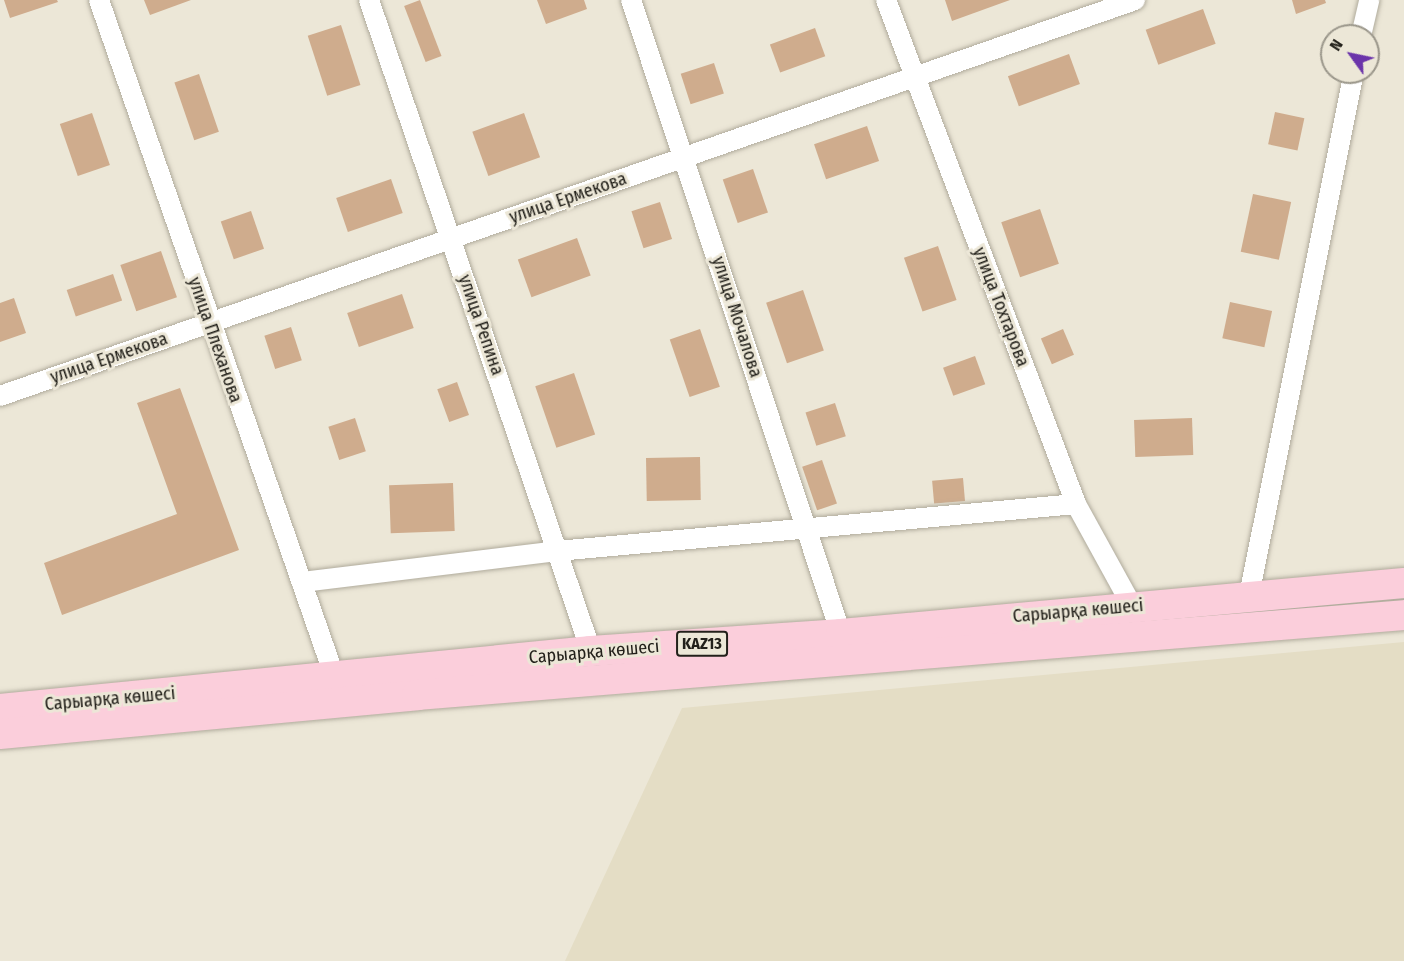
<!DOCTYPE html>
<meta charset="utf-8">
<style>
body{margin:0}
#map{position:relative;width:1404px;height:961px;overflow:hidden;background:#ece7d7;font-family:"Fira Sans Condensed",sans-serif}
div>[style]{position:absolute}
.built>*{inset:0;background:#e4ddc5}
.building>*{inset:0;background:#cfac8d;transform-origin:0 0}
.roads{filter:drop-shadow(0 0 2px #b0ab9c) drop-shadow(0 0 2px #b0ab9c)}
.minor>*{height:20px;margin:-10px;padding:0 10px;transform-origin:10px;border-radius:10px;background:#fff}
.primary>*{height:30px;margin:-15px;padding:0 15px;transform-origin:15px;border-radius:15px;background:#fbcedb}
span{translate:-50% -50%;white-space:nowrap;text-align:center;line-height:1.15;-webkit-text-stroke:6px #ece7d7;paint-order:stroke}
.shield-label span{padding:2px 4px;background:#ece7d7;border:2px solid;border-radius:4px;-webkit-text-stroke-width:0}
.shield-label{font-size:16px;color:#22201a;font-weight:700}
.street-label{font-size:18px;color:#22201a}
.north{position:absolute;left:1320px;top:24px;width:60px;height:60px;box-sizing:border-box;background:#ece7d7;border:2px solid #9b978b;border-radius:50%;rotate:303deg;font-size:16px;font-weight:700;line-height:24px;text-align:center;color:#22201a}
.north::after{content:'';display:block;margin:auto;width:21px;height:27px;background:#6b34aa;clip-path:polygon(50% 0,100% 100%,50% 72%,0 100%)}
</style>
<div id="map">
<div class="built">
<div style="clip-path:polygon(1404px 642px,1404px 961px,565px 961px,682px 708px)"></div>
</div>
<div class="building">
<div style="clip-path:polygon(4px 0,57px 0,58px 2px,10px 18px)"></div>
<div style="clip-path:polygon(144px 0,191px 0,150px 15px)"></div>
<div style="left:420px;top:0;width:60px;height:17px;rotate:69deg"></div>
<div style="clip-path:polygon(537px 0,584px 0,587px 9px,546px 24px)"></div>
<div style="clip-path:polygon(945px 0,1010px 0,952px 21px)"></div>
<div style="clip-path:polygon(1292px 0,1325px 0,1326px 3px,1296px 14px)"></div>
<div style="left:1203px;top:9px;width:37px;height:61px;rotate:70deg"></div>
<div style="left:341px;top:25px;width:63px;height:35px;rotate:72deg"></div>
<div style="left:815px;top:28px;width:30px;height:48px;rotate:70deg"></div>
<div style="left:1069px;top:54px;width:32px;height:65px;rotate:70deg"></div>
<div style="left:714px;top:63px;width:32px;height:35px;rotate:72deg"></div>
<div style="left:199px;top:74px;width:61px;height:26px;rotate:71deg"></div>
<div style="left:1275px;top:112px;width:30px;height:33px;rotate:12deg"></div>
<div style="left:92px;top:113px;width:55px;height:34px;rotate:71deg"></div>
<div style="left:524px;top:113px;width:47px;height:55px;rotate:70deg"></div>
<div style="left:867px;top:126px;width:37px;height:56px;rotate:71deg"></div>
<div style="left:753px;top:169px;width:46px;height:32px;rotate:71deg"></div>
<div style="left:391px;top:179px;width:36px;height:58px;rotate:71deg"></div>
<div style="left:1253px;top:194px;width:39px;height:59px;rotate:12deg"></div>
<div style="left:660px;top:202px;width:39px;height:30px;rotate:72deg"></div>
<div style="left:1040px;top:209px;width:58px;height:41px;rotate:71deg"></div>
<div style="left:251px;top:211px;width:40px;height:32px;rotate:71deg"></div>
<div style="left:577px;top:238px;width:40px;height:63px;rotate:70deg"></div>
<div style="left:938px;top:246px;width:57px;height:36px;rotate:71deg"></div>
<div style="left:161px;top:251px;width:49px;height:43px;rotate:71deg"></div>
<div style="left:113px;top:274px;width:28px;height:49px;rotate:71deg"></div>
<div style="left:803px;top:290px;width:64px;height:39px;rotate:71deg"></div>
<div style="left:402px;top:294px;width:36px;height:58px;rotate:71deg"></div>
<div style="clip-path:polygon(14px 298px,26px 333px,0 342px,0 303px)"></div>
<div style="left:1230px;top:302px;width:43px;height:37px;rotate:12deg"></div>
<div style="left:291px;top:327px;width:35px;height:28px;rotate:72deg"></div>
<div style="left:700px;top:329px;width:61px;height:32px;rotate:71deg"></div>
<div style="left:1063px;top:329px;width:28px;height:24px;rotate:67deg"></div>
<div style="left:975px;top:356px;width:30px;height:34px;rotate:70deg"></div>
<div style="left:574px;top:373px;width:65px;height:41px;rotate:71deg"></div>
<div style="left:457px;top:382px;width:35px;height:21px;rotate:70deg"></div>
<div style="clip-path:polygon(180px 388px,239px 550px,62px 615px,44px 563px,177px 514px,137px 403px)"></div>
<div style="left:835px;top:403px;width:35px;height:31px;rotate:72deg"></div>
<div style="left:355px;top:418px;width:35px;height:28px;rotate:72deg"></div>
<div style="left:1192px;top:418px;width:37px;height:58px;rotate:88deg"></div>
<div style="left:700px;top:457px;width:43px;height:54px;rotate:89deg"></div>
<div style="left:822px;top:460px;width:46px;height:21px;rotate:71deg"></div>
<div style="left:963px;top:478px;width:23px;height:31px;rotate:85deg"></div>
<div style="left:453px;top:483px;width:48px;height:64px;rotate:88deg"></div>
</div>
<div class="roads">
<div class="minor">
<div style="left:99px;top:0;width:718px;rotate:70.81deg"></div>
<div style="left:369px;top:0;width:688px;rotate:71.17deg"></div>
<div style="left:631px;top:0;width:668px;rotate:71.67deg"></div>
<div style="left:886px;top:0;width:539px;rotate:69.34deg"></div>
<div style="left:1076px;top:504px;width:116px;rotate:61.2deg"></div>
<div style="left:1361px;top:36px;width:37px;rotate:-77deg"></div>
<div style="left:0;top:396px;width:1202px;rotate:-19.23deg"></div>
<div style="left:302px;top:582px;width:257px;rotate:-6.9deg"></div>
<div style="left:557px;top:551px;width:521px;rotate:-5.17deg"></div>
<div style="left:1249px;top:596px;width:534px;rotate:-78.67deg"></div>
</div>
<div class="primary">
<div style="left:0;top:709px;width:594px;rotate:-5.6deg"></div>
<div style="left:591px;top:651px;width:251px;rotate:-3.9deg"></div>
<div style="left:841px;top:634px;width:565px;rotate:-5.18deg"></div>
<div style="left:0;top:734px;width:419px;rotate:-5.3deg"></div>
<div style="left:417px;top:695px;width:990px;rotate:-4.63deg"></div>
</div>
</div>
<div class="shield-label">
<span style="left:702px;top:644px">KAZ13</span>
</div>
<div class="street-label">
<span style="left:568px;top:198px;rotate:-19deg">улица Ермекова</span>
<span style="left:1001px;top:307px;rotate:69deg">улица Тохтарова</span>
<span style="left:737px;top:317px;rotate:72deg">улица Мочалова</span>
<span style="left:481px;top:325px;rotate:71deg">улица Репина</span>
<span style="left:215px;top:340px;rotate:71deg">улица Плеханова</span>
<span style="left:109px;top:358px;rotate:-19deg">улица Ермекова</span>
<span style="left:1078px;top:611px;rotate:-5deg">Сарыарқа көшесі</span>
<span style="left:594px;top:652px;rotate:-5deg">Сарыарқа көшесі</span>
<span style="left:110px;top:699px;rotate:-5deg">Сарыарқа көшесі</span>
</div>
<div class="north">N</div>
</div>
